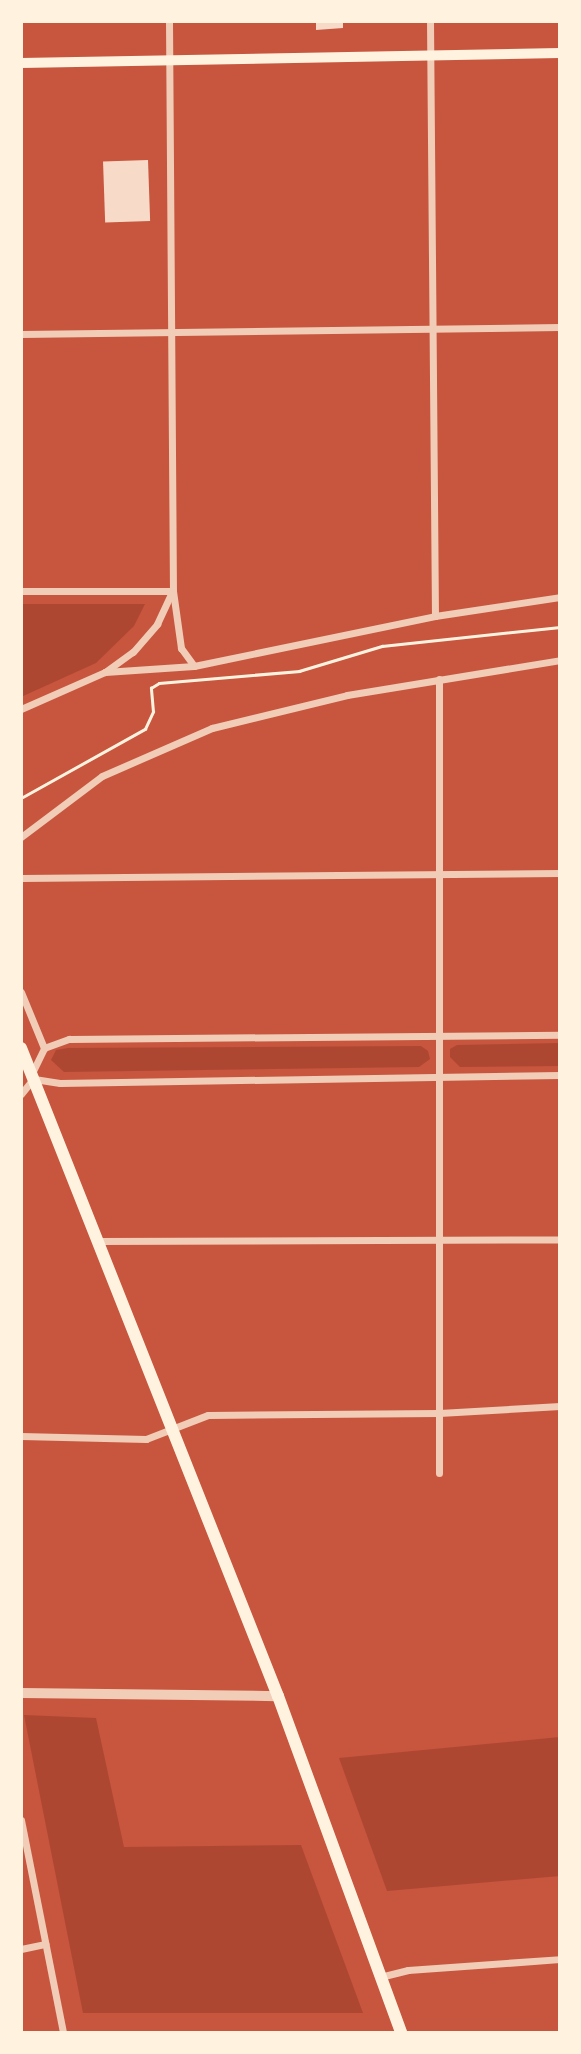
<!DOCTYPE html>
<style>
body{margin:0}
#map{position:relative;width:581px;height:2054px;overflow:hidden;background:#c8553d;font-family:Helvetica,sans-serif}
div>[style]{position:absolute}
.green>*{inset:0;background:#ae4732}
.building>*{inset:0;background:#f7dbc8;transform-origin:0 0}
.path>*{height:2.5px;margin:-1.25px;padding:0 1.25px;transform-origin:1.25px;border-radius:1.25px;background:#fff3e0}
.minor>*{height:7px;margin:-3.5px;padding:0 3.5px;transform-origin:3.5px;border-radius:3.5px;background:#f1ccb7}
.tertiary>*{height:10px;margin:-5px;padding:0 5px;transform-origin:5px;border-radius:5px;background:#f1ccb7}
.secondary>*{height:10px;margin:-5px;padding:0 5px;transform-origin:5px;border-radius:5px;background:#fff3e0}
.primary>*{height:12px;margin:-6px;padding:0 6px;transform-origin:6px;border-radius:6px;background:#fff3e0}
span{translate:-50% -50%;white-space:nowrap;text-align:center;line-height:1.15;-webkit-text-stroke:5px #fff3e0;paint-order:stroke}
.frame{position:absolute;inset:0;border:23px solid #fff3e0;pointer-events:none}
</style>
<div id="map">
<div class="green">
<div style="clip-path:polygon(21px 604px,145px 604px,134px 626px,96px 663px,21px 697px)"></div>
<div style="clip-path:polygon(560px 1043px,560px 1066px,460px 1067px,450px 1057px,450px 1049px,457px 1045px)"></div>
<div style="clip-path:polygon(421px 1046px,428px 1051px,430px 1059px,419px 1067px,64px 1072px,51px 1060px,56px 1050px,68px 1048px)"></div>
<div style="clip-path:polygon(24px 1715px,96px 1718px,124px 1847px,301px 1845px,363px 2013px,83px 2013px)"></div>
<div style="clip-path:polygon(560px 1737px,560px 1876px,387px 1891px,339px 1758px)"></div>
</div>
<div class="building">
<div style="clip-path:polygon(316px 21px,343px 21px,343px 28px,316px 30px)"></div>
<div style="left:148px;top:160px;width:61px;height:45px;rotate:88deg"></div>
</div>
<div class="path">
<div style="left:21px;top:798px;width:142px;rotate:-29.1deg"></div>
<div style="left:145px;top:729px;width:19px;rotate:-65deg"></div>
<div style="left:153px;top:712px;width:24px;rotate:-95deg"></div>
<div style="left:151px;top:688px;width:9px;rotate:-32deg"></div>
<div style="left:159px;top:683px;width:141px;rotate:-4.9deg"></div>
<div style="left:299px;top:671px;width:87px;rotate:-16.8deg"></div>
<div style="left:382px;top:646px;width:179px;rotate:-6.1deg"></div>
</div>
<div class="minor">
<div style="left:169px;top:21px;width:570px;rotate:89.6deg"></div>
<div style="left:173px;top:591px;width:58px;rotate:82deg"></div>
<div style="left:181px;top:648px;width:22px;rotate:54deg"></div>
<div style="left:430px;top:21px;width:595px;rotate:89.52deg"></div>
<div style="left:21px;top:334px;width:539px;rotate:-0.74deg"></div>
<div style="left:21px;top:591px;width:152px"></div>
<div style="left:105px;top:672px;width:89px;rotate:-3.9deg"></div>
<div style="left:194px;top:666px;width:246px;rotate:-11.7deg"></div>
<div style="left:435px;top:616px;width:126px;rotate:-8.6deg"></div>
<div style="left:439px;top:679px;width:794px;rotate:90deg"></div>
<div style="left:21px;top:709px;width:92px;rotate:-23.8deg"></div>
<div style="left:105px;top:672px;width:34px;rotate:-36deg"></div>
<div style="left:133px;top:652px;width:37px;rotate:-49deg"></div>
<div style="left:157px;top:624px;width:33px;rotate:-65deg"></div>
<div style="left:21px;top:837px;width:101px;rotate:-37deg"></div>
<div style="left:102px;top:776px;width:120px;rotate:-23.6deg"></div>
<div style="left:212px;top:728px;width:139px;rotate:-13.7deg"></div>
<div style="left:347px;top:695px;width:216px;rotate:-9.3deg"></div>
<div style="left:21px;top:878px;width:539px;rotate:-0.53deg"></div>
<div style="left:21px;top:992px;width:61px;rotate:67.7deg"></div>
<div style="left:33px;top:1071px;width:25px;rotate:-64deg"></div>
<div style="left:44px;top:1048px;width:27px;rotate:-20deg"></div>
<div style="left:69px;top:1039px;width:491px;rotate:-0.5deg"></div>
<div style="left:34px;top:1079px;width:26px;rotate:9deg"></div>
<div style="left:60px;top:1083px;width:500px;rotate:-0.92deg"></div>
<div style="left:21px;top:1094px;width:19px;rotate:-51deg"></div>
<div style="left:98px;top:1241px;width:462px;rotate:-0.2deg"></div>
<div style="left:21px;top:1436px;width:125px;rotate:1.4deg"></div>
<div style="left:146px;top:1439px;width:66px;rotate:-21.2deg"></div>
<div style="left:208px;top:1415px;width:231px;rotate:-0.5deg"></div>
<div style="left:439px;top:1413px;width:121px;rotate:-3.3deg"></div>
<div style="left:21px;top:1820px;width:217px;rotate:78.8deg"></div>
<div style="left:21px;top:1949px;width:25px;rotate:-12deg"></div>
<div style="left:380px;top:1977px;width:29px;rotate:-14deg"></div>
<div style="left:408px;top:1970px;width:152px;rotate:-4.1deg"></div>
</div>
<div class="tertiary">
<div style="left:21px;top:1693px;width:257px;rotate:0.7deg"></div>
</div>
<div class="secondary">
<div style="left:21px;top:63px;width:539px;rotate:-1.06deg"></div>
</div>
<div class="primary">
<div style="left:21px;top:1048px;width:697px;rotate:68.37deg"></div>
<div style="left:278px;top:1696px;width:359px;rotate:69.9deg"></div>
</div>
<div class="frame"></div>
</div>
